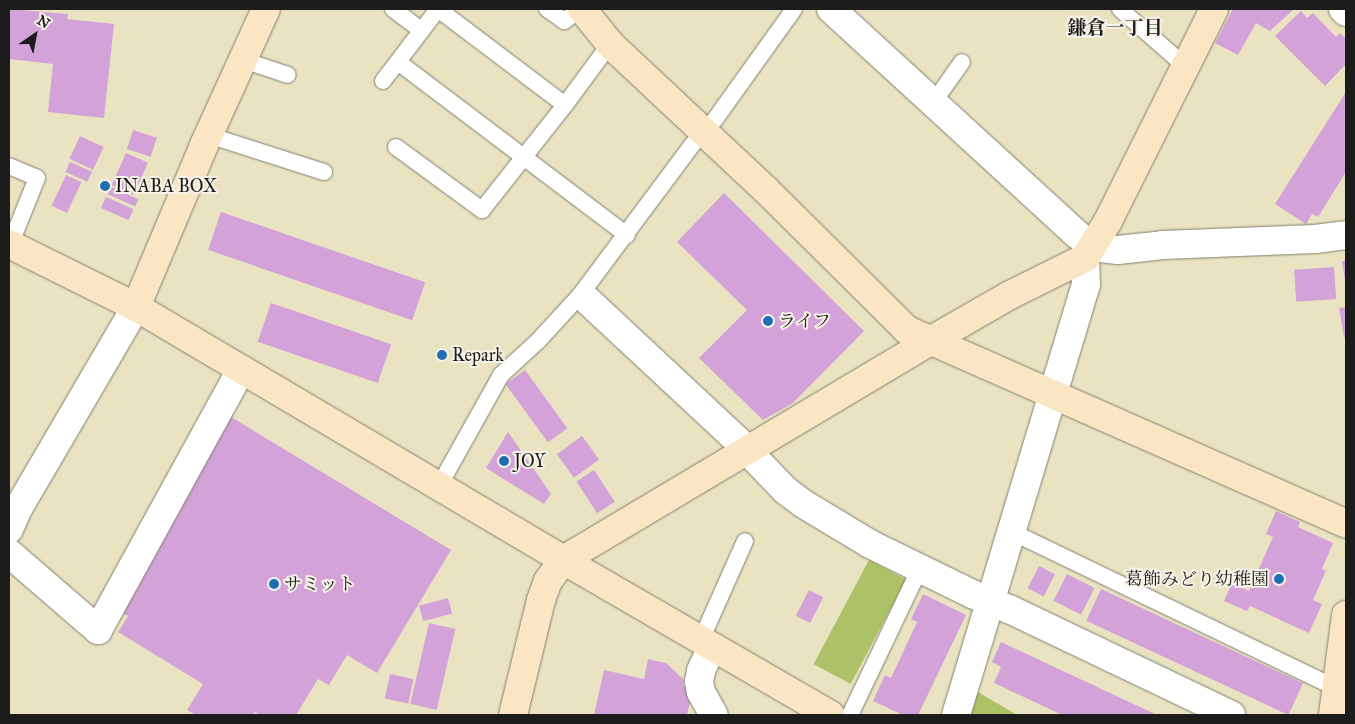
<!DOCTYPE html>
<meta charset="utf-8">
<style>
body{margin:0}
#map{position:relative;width:1355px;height:724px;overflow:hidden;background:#e9e3c2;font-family:"IM FELL Great Primer","Noto Serif JP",serif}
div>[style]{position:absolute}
.green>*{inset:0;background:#adc266;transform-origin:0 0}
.building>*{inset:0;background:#d3a2d8;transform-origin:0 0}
.roads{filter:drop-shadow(0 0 1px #82806f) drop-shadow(0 0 1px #82806f)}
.lane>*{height:16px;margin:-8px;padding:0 8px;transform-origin:8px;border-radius:8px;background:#fff}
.street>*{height:28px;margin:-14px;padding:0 14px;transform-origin:14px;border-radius:14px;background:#fff}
.secondary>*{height:28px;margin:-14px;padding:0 14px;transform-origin:14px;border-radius:14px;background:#fbe6c4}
.dots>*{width:14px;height:14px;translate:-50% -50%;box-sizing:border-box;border:2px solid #f7f3e8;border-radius:50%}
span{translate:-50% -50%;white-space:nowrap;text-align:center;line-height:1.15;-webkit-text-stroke:4px #f7f3e8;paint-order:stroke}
.poi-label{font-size:18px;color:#1c1c1c}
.left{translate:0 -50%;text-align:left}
.right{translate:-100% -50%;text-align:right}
.neighbourhood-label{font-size:19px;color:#1c1c1c;font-weight:700}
.frame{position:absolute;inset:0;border:10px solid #1c1c1c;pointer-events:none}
.north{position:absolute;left:10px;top:10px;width:50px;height:50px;-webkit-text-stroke:4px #f7f3e8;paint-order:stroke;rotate:33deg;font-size:14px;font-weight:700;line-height:20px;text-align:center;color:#1c1c1c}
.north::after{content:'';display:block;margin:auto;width:18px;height:22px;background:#1c1c1c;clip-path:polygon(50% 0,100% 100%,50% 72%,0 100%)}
</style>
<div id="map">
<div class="green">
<div style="left:869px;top:560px;width:42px;height:118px;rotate:28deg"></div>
<div style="clip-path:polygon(978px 692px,1017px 715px,970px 715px)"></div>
</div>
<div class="building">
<div style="clip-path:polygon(9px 9px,68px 14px,67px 19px,114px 24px,104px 118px,48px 112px,53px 64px,9px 59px)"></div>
<div style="clip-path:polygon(1233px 9px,1294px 9px,1270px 31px,1256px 23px,1238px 55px,1215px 43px)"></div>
<div style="clip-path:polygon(1301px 11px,1307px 18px,1313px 13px,1336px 37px,1340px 33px,1346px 39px,1346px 64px,1325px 86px,1275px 36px)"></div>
<div style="clip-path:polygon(1346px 92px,1346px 172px,1318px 217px,1312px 214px,1306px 224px,1275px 204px)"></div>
<div style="left:133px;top:130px;width:25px;height:20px;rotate:18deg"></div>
<div style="left:80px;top:136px;width:26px;height:25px;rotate:25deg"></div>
<div style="left:126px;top:153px;width:24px;height:35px;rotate:24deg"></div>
<div style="left:70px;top:162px;width:24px;height:11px;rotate:24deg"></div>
<div style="left:66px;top:175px;width:17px;height:34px;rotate:25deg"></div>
<div style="left:111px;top:187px;width:30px;height:8px;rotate:24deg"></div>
<div style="clip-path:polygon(724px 193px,864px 331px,793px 403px,763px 420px,699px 358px,747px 310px,677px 242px)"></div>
<div style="left:106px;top:197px;width:30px;height:12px;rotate:24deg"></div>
<div style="left:221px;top:212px;width:216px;height:40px;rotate:19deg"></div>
<div style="clip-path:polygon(1342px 261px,1346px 261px,1346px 281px,1345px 281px)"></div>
<div style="left:1334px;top:267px;width:32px;height:40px;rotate:86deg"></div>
<div style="left:271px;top:303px;width:127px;height:41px;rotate:19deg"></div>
<div style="clip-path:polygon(1346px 307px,1346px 337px,1344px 337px,1339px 308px)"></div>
<div style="left:525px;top:370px;width:72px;height:24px;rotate:54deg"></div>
<div style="clip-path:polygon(231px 417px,451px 550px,377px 673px,347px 655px,329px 685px,318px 679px,296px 715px,261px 715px,255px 712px,253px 715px,196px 715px,187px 710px,203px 684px,118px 632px,128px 616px,115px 609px)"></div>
<div style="clip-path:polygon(508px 432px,551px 494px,544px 504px,486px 468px)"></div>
<div style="left:582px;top:436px;width:29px;height:31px;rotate:54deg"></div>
<div style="left:594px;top:470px;width:38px;height:21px;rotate:57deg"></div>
<div style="clip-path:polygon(1276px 511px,1300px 522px,1298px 527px,1333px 543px,1322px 569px,1326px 571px,1313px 600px,1322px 604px,1309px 633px,1250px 606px,1247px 611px,1224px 601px,1232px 583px,1249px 591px,1273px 537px,1266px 534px)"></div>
<div style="left:1039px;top:566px;width:18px;height:25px;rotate:27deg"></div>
<div style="left:1067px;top:574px;width:31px;height:30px;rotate:27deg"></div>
<div style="left:1101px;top:589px;width:223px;height:35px;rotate:25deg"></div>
<div style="left:809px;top:590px;width:16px;height:29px;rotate:27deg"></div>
<div style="clip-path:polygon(923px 594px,966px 615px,918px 715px,903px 715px,873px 701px,885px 675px,891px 678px,917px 622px,911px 619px)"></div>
<div style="left:448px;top:598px;width:16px;height:30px;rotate:75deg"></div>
<div style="left:429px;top:623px;width:27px;height:83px;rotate:13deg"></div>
<div style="clip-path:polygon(1001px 642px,1157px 715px,1062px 715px,994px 683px,1001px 667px,992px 662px)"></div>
<div style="clip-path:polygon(648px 659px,666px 663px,684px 680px,683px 686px,693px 689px,687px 715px,594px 715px,604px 670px,644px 679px)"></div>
<div style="left:390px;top:674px;width:24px;height:25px;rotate:12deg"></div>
</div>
<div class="roads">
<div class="lane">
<div style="left:393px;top:9px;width:35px;rotate:37deg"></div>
<div style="left:438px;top:9px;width:159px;rotate:37.1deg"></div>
<div style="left:547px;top:9px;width:21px;rotate:35deg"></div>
<div style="left:564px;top:21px;width:21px;rotate:-35deg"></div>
<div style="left:1120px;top:9px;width:86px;rotate:41.2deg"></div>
<div style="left:243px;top:60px;width:47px;rotate:18.4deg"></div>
<div style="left:398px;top:62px;width:287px;rotate:37.1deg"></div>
<div style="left:383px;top:81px;width:91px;rotate:-52.6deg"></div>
<div style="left:933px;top:103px;width:50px;rotate:-54.7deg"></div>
<div style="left:208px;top:135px;width:122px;rotate:17.7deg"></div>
<div style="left:396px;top:147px;width:107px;rotate:36.2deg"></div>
<div style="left:482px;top:210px;width:134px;rotate:-51.7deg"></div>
<div style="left:565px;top:105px;width:76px;rotate:-53.6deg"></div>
<div style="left:9px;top:166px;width:30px;rotate:23deg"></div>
<div style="left:37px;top:178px;width:72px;rotate:111.9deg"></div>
<div style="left:581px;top:294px;width:186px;rotate:-53.3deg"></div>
<div style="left:692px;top:145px;width:36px;rotate:-48deg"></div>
<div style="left:716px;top:118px;width:134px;rotate:-54.4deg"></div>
<div style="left:439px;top:486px;width:127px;rotate:-60.8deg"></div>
<div style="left:501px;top:375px;width:50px;rotate:-42.6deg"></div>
<div style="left:538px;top:341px;width:64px;rotate:-47.5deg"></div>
<div style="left:581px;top:294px;width:8px;rotate:45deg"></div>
<div style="left:1012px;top:532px;width:360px;rotate:25.7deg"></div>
<div style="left:701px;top:640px;width:108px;rotate:-66deg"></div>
<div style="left:850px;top:715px;width:163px;rotate:-64.5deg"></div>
</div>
<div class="street">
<div style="left:831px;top:9px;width:330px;rotate:42.5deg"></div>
<div style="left:1074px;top:232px;width:24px;rotate:38deg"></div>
<div style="left:1093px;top:247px;width:25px;rotate:7deg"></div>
<div style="left:1118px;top:250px;width:45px;rotate:-6.3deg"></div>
<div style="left:1163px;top:245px;width:152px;rotate:-2.3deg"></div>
<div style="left:1315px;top:239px;width:31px;rotate:-7deg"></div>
<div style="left:1343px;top:9px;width:4px;rotate:45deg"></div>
<div style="left:587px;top:300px;width:204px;rotate:43deg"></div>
<div style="left:736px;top:439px;width:71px;rotate:46.1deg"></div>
<div style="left:785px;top:490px;width:21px;rotate:37deg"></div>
<div style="left:802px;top:503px;width:79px;rotate:31.1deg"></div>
<div style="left:870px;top:544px;width:114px;rotate:26.1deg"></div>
<div style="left:972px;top:594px;width:42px;rotate:22.3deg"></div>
<div style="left:1011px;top:610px;width:244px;rotate:25.5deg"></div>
<div style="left:9px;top:529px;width:24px;rotate:-66deg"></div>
<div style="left:19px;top:507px;width:232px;rotate:-59.7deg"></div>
<div style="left:9px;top:553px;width:118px;rotate:40.9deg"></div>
<div style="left:98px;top:630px;width:297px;rotate:-61.2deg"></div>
<div style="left:712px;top:647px;width:26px;rotate:115deg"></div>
<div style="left:701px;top:671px;width:10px;rotate:101deg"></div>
<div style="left:699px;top:681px;width:11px;rotate:80deg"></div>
<div style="left:701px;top:692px;width:26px;rotate:61deg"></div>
<div style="left:956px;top:715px;width:449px;rotate:-73.2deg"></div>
<div style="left:1086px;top:285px;width:27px;rotate:-92deg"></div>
</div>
<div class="secondary">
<div style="left:582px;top:9px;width:45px;rotate:51.3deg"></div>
<div style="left:610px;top:44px;width:215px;rotate:43.1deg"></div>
<div style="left:767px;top:191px;width:197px;rotate:44.8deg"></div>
<div style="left:907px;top:330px;width:480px;rotate:23.8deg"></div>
<div style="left:9px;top:244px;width:142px;rotate:26.4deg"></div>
<div style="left:136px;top:307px;width:496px;rotate:30.6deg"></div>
<div style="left:563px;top:560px;width:309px;rotate:30.1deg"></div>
<div style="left:136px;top:307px;width:176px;rotate:-67.2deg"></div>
<div style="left:204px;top:145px;width:149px;rotate:-65.5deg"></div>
<div style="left:513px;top:715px;width:118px;rotate:-76.3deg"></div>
<div style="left:541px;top:600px;width:20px;rotate:-70deg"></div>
<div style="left:548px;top:581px;width:26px;rotate:-54deg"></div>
<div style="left:563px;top:560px;width:427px;rotate:-30.8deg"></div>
<div style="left:930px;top:341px;width:92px;rotate:-29.9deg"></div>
<div style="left:1010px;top:295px;width:84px;rotate:-26.3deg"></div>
<div style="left:1085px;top:258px;width:44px;rotate:-58.1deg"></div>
<div style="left:1108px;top:221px;width:237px;rotate:-63.4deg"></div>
<div style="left:1333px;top:715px;width:101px;rotate:-82.6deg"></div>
</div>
</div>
<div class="dots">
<div style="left:105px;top:186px;background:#1f6fb2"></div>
<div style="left:768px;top:321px;background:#1f6fb2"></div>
<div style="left:442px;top:355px;background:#1f6fb2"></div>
<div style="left:504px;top:461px;background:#1f6fb2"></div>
<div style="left:1279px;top:579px;background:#1f6fb2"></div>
<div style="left:274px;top:584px;background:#1f6fb2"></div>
</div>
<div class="poi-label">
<span class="left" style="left:115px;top:186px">INABA BOX</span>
<span class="left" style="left:778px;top:321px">ライフ</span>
<span class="left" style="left:452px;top:355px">Repark</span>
<span class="left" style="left:514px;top:461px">JOY</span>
<span class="right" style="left:1269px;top:579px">葛飾みどり幼稚園</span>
<span class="left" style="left:284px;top:584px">サミット</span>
</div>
<div class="neighbourhood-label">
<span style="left:1115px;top:28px">鎌倉一丁目</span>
</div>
<div class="frame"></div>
<div class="north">N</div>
</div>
